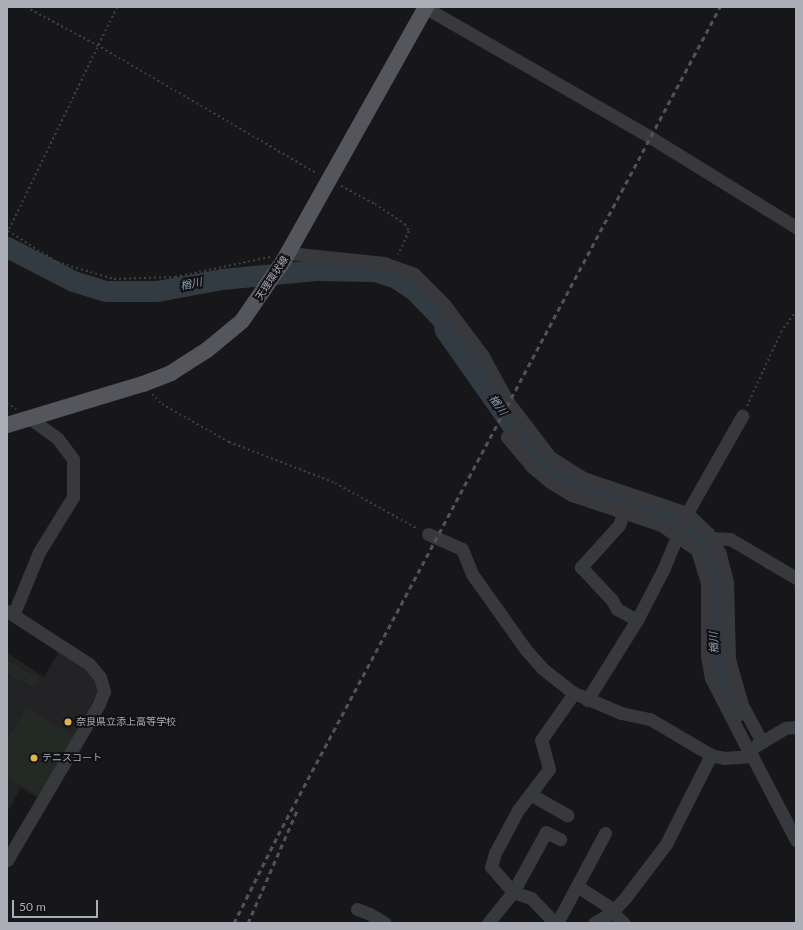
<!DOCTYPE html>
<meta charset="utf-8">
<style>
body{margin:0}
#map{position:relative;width:803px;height:930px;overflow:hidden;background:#171719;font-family:Lato,"Noto Sans JP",sans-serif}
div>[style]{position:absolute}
.built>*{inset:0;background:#232326}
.green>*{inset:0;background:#232a25}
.river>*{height:21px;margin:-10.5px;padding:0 10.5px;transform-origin:10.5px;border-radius:10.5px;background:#333b42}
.path>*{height:2px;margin-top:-1px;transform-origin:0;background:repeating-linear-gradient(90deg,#3f4044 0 2px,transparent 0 5px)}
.minor>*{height:13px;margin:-6.5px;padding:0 6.5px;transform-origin:6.5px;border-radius:6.5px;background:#38393d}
.major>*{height:16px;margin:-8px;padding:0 8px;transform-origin:8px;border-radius:8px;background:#55565c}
.rail>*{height:3px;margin-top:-1.5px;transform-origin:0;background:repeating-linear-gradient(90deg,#525358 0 5px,transparent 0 9px)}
.dots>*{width:11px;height:11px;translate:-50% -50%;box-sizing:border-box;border:2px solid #121214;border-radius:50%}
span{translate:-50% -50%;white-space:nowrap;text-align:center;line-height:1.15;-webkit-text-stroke:4px #121214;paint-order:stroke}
.street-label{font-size:10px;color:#abadb7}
.poi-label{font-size:10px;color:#abadb7}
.left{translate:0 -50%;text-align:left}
.water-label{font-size:11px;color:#8598af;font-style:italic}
.frame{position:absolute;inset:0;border:8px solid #abadb7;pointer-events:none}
.scale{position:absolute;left:12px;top:900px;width:86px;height:18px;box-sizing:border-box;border:2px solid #abadb7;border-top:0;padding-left:5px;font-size:12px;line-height:14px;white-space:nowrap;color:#abadb7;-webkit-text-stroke:3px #121214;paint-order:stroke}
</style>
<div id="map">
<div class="built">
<div style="clip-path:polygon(59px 652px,88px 672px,96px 683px,98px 693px,40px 799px,21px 788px,7px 812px,7px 777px,39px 795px,26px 707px,7px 740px,7px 673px,31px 688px,37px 678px,7px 660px,7px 653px,44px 677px)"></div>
</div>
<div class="green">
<div style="clip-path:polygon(7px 660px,38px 678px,32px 688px,7px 673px)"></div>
<div style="clip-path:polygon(26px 707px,74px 736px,39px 796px,7px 777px,7px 740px)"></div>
</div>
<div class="river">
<div style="left:7px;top:247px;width:74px;rotate:27.3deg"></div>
<div style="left:73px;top:281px;width:34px;rotate:17deg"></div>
<div style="left:106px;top:291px;width:51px"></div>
<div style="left:157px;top:291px;width:66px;rotate:-10.5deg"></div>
<div style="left:222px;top:279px;width:94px;rotate:-5.5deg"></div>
<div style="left:316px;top:270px;width:59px;rotate:1deg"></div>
<div style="left:375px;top:271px;width:22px;rotate:18deg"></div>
<div style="left:396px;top:278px;width:22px;rotate:34deg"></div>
<div style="left:414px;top:290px;width:42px;rotate:46deg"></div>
<div style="left:443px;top:320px;width:10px;rotate:79deg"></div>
<div style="left:445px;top:330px;width:148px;rotate:54.9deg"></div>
<div style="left:530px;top:451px;width:29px;rotate:44deg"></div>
<div style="left:551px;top:471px;width:28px;rotate:30deg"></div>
<div style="left:575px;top:485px;width:103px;rotate:17.6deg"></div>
<div style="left:673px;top:516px;width:29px;rotate:35deg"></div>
<div style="left:697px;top:533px;width:30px;rotate:60deg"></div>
<div style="left:712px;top:559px;width:25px;rotate:79deg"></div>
<div style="left:717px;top:584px;width:53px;rotate:94.3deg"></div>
<div style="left:713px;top:637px;width:30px;rotate:84deg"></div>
<div style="left:716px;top:667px;width:49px;rotate:67.1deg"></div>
</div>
<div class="path">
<div style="left:26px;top:7px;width:81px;rotate:28.2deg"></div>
<div style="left:97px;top:45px;width:254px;rotate:30.3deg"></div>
<div style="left:117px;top:7px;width:249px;rotate:115.9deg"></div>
<div style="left:8px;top:231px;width:58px;rotate:32.3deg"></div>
<div style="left:57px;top:262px;width:59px;rotate:16.6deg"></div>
<div style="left:114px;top:279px;width:61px;rotate:-1.9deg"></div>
<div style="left:175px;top:277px;width:97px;rotate:-11.9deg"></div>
<div style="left:341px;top:186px;width:38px;rotate:28deg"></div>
<div style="left:375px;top:204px;width:36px;rotate:34deg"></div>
<div style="left:405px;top:224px;width:8px;rotate:60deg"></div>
<div style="left:409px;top:231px;width:26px;rotate:115deg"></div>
<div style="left:152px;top:394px;width:14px;rotate:45deg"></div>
<div style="left:162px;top:404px;width:77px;rotate:29.6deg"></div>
<div style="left:229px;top:442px;width:114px;rotate:21.1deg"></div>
<div style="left:335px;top:483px;width:95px;rotate:29deg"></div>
<div style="left:7px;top:403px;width:11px;rotate:34deg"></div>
<div style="left:747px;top:406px;width:81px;rotate:-65.3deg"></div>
<div style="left:781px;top:332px;width:26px;rotate:-54deg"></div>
</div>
<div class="minor">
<div style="left:426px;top:8px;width:258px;rotate:29.9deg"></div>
<div style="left:650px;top:137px;width:172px;rotate:31.7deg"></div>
<div style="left:288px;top:253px;width:97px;rotate:5.9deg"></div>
<div style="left:384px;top:263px;width:32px;rotate:20deg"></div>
<div style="left:414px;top:274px;width:42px;rotate:45deg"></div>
<div style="left:444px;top:304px;width:65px;rotate:53.1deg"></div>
<div style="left:483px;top:356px;width:52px;rotate:61.5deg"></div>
<div style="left:508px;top:402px;width:69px;rotate:52.6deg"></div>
<div style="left:550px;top:457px;width:39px;rotate:32deg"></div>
<div style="left:583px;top:478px;width:110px;rotate:18.6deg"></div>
<div style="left:687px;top:513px;width:29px;rotate:44deg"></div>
<div style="left:708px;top:533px;width:24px;rotate:60deg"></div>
<div style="left:720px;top:554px;width:30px;rotate:76deg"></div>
<div style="left:727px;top:583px;width:76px;rotate:88.5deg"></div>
<div style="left:729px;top:659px;width:48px;rotate:74.2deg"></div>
<div style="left:742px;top:705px;width:42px;rotate:61.6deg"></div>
<div style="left:524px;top:425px;width:21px;rotate:145deg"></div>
<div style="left:507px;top:437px;width:38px;rotate:50deg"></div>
<div style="left:531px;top:466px;width:25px;rotate:40deg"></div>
<div style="left:550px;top:482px;width:26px;rotate:31deg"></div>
<div style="left:572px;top:495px;width:94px;rotate:18.6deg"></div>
<div style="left:661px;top:525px;width:44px;rotate:34.8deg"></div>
<div style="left:697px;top:550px;width:34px;rotate:73deg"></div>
<div style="left:707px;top:583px;width:73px;rotate:90deg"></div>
<div style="left:707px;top:656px;width:22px;rotate:80deg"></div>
<div style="left:711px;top:678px;width:81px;rotate:62.8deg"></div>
<div style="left:626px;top:505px;width:21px;rotate:109deg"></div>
<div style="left:619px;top:525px;width:57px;rotate:132.1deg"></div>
<div style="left:581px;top:567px;width:45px;rotate:46.8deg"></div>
<div style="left:612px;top:600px;width:10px;rotate:61deg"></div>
<div style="left:617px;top:609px;width:23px;rotate:29deg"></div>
<div style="left:428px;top:534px;width:37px;rotate:24deg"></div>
<div style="left:462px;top:549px;width:27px;rotate:68deg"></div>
<div style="left:472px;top:574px;width:93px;rotate:54.6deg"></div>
<div style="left:526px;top:650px;width:25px;rotate:48deg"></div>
<div style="left:543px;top:669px;width:39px;rotate:38deg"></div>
<div style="left:574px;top:693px;width:51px;rotate:23.1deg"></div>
<div style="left:621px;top:713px;width:30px;rotate:12deg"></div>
<div style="left:650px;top:719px;width:71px;rotate:30.5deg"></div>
<div style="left:711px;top:755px;width:13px;rotate:13deg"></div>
<div style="left:724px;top:758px;width:28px;rotate:-4deg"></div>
<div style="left:752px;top:756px;width:7px;rotate:-124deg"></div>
<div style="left:748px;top:750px;width:4px;rotate:-27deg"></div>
<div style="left:752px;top:748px;width:39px;rotate:-31deg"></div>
<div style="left:785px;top:728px;width:11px;rotate:-5deg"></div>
<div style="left:711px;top:538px;width:19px;rotate:3deg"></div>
<div style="left:730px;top:539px;width:77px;rotate:30.6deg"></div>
<div style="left:7px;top:611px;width:98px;rotate:32.9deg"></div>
<div style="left:89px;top:664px;width:17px;rotate:50deg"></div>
<div style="left:100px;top:677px;width:15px;rotate:74deg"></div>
<div style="left:104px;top:691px;width:14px;rotate:111deg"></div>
<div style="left:99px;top:704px;width:181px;rotate:120.5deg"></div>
<div style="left:14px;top:613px;width:66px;rotate:-67.7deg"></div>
<div style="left:39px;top:552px;width:65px;rotate:-58.3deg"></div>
<div style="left:73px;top:497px;width:38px;rotate:-90deg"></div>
<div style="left:73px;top:459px;width:26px;rotate:-127deg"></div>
<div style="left:57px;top:438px;width:34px;rotate:-144deg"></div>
<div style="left:587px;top:700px;width:94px;rotate:-58deg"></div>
<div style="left:637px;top:620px;width:56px;rotate:-62.5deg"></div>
<div style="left:663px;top:570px;width:62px;rotate:-67.2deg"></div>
<div style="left:687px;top:513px;width:112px;rotate:-60.4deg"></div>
<div style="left:752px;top:756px;width:95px;rotate:62.4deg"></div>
<div style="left:530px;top:794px;width:43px;rotate:29.6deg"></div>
<div style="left:577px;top:886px;width:44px;rotate:33deg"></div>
<div style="left:357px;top:909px;width:14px;rotate:21deg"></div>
<div style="left:370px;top:914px;width:17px;rotate:31deg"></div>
<div style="left:612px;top:912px;width:16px;rotate:43deg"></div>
<div style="left:488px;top:923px;width:40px;rotate:-51deg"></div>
<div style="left:513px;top:892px;width:68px;rotate:-61.2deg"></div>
<div style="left:546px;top:832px;width:16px;rotate:27deg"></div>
<div style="left:555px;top:923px;width:35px;rotate:-134deg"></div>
<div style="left:531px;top:898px;width:19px;rotate:-162deg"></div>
<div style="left:513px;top:892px;width:33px;rotate:-131deg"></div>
<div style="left:491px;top:867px;width:15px;rotate:-74deg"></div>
<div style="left:495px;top:853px;width:49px;rotate:-61.9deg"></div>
<div style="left:518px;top:810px;width:51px;rotate:-52.9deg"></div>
<div style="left:549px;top:769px;width:30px;rotate:-105deg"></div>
<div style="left:541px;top:740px;width:57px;rotate:-54.9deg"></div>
<div style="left:557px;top:923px;width:102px;rotate:-61.9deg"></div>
<div style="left:594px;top:923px;width:21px;rotate:-31deg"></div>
<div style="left:612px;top:912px;width:19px;rotate:-47deg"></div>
<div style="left:625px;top:898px;width:68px;rotate:-52.8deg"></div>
<div style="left:666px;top:844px;width:100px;rotate:-63.2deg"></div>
</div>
<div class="major">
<div style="left:7px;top:425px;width:142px;rotate:-16.8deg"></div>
<div style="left:143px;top:384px;width:30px;rotate:-21deg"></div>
<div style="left:171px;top:373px;width:43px;rotate:-32.6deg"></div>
<div style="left:207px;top:350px;width:45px;rotate:-39.6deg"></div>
<div style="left:242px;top:321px;width:74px;rotate:-55.5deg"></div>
<div style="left:284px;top:260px;width:290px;rotate:-60.7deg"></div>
</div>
<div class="rail">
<div style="left:234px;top:923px;width:98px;rotate:-63.4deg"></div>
<div style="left:278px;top:835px;width:939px;rotate:-61.91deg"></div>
<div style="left:248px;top:923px;width:122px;rotate:-66.4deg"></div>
</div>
<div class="dots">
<div style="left:68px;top:722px;background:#dfb748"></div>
<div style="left:34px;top:758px;background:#dfb748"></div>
</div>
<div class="street-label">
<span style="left:272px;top:278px;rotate:-57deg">天理環状線</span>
</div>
<div class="poi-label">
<span class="left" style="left:76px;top:722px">奈良県立添上高等学校</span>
<span class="left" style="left:42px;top:758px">テニスコート</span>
</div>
<div class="water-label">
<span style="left:191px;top:284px;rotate:-11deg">楢川</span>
<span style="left:498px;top:405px;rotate:55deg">楢川</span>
<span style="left:714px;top:643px;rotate:-93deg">楢川</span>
</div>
<div class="frame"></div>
<div class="scale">50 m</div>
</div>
